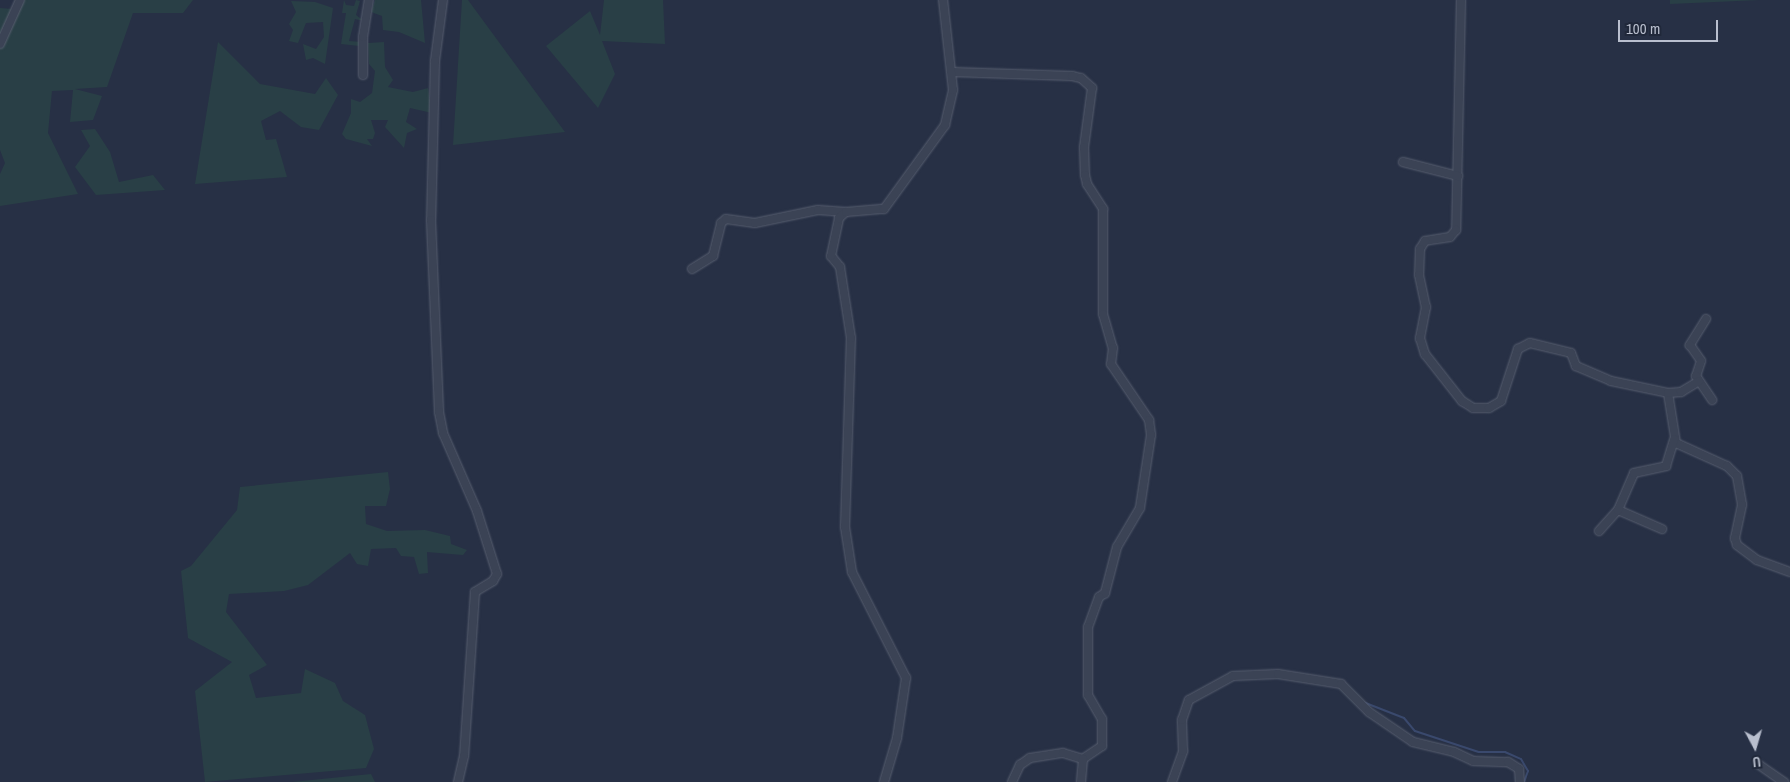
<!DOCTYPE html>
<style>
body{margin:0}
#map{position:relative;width:1790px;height:782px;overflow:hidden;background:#273045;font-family:"Archivo Narrow",sans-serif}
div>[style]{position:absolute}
.green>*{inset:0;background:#293f46}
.stream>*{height:2px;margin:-1px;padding:0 1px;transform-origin:1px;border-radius:1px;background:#3a496d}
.roads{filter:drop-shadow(0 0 1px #575e6f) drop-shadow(0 0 1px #575e6f)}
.minor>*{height:8px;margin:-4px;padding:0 4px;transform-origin:4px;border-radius:4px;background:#3b4355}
span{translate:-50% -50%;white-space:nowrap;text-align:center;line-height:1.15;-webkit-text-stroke:4px #20283a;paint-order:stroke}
.north{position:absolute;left:1730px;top:722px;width:50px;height:50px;-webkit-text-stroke:4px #20283a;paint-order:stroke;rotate:174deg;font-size:14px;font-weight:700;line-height:20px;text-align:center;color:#b9bfce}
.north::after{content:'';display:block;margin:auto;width:18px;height:22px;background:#b9bfce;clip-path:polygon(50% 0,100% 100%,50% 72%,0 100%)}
.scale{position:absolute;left:1618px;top:20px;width:100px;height:22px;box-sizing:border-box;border:2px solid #b9bfce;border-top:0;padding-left:6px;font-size:15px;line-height:18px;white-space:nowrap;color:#b9bfce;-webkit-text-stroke:4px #20283a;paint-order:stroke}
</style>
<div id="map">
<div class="green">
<div style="clip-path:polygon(16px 0,193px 0,183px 13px,133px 13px,107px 87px,75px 89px,102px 96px,93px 120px,70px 122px,73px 90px,52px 91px,48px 133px,78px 194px,0 206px,0 174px,5px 163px,0 150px,0 8px,12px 9px)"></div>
<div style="clip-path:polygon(344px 0,346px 5px,354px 6px,356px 0,360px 1px,356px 15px,364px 21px,355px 19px,349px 41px,362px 42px,362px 51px,359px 46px,341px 44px,346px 13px,342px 13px)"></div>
<div style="clip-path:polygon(375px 0,421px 0,425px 43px,399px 32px,383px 30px,382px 16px,371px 12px)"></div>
<div style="clip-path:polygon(462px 0,468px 0,565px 132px,453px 145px)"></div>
<div style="clip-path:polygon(604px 0,663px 0,665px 44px,602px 41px,615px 74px,598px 108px,546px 46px,590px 11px,600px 35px)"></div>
<div style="clip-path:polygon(1670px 0,1760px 0,1670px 4px)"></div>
<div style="clip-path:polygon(291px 1px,315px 2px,333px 8px,325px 64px,313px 58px,306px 60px,303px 44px,316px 49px,324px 37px,323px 22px,306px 23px,298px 43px,289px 41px,293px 30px,289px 24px,296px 12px)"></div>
<div style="clip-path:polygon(218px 42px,260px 84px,315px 94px,326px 78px,338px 95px,319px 130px,301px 127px,280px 111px,261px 121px,266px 140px,276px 139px,287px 177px,195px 184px)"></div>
<div style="clip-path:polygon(384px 42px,385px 67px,393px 80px,388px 87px,413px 92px,428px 88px,432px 113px,410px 108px,406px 122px,417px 129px,407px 133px,404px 148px,385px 127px,388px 120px,371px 120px,375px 133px,373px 139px,367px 139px,372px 146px,346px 139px,342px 134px,351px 113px,351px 99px,360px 102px,372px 93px,375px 71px,369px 64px,368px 43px)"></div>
<div style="clip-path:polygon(95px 129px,110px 152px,119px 182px,153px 175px,165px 190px,96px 195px,75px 167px,90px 146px,81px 130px)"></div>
<div style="clip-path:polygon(388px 472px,390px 489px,386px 506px,365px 506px,366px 524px,387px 531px,425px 530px,450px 536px,451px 544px,467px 550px,463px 555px,427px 552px,428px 573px,419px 574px,414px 557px,401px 556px,396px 548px,371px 549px,368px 566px,357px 564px,350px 553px,308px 585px,284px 591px,229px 594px,226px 612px,267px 665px,249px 675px,256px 698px,301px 693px,305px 669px,335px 683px,343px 701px,365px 715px,374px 749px,366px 768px,205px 782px,195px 691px,232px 662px,188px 638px,181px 571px,191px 566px,237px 510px,240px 487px)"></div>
<div style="clip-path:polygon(371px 774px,375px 782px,292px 782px)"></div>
</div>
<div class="stream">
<div style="left:1363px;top:702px;width:44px;rotate:21.3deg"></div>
<div style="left:1404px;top:718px;width:17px;rotate:50deg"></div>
<div style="left:1415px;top:731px;width:67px;rotate:18.2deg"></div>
<div style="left:1479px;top:752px;width:26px"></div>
<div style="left:1505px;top:752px;width:17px;rotate:24deg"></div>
<div style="left:1521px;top:759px;width:14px;rotate:60deg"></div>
<div style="left:1528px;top:771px;width:12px;rotate:110deg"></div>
</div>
<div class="roads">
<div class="minor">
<div style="left:443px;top:0;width:62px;rotate:97.5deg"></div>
<div style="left:435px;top:61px;width:159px;rotate:91.4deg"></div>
<div style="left:431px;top:220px;width:192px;rotate:87.6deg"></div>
<div style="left:439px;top:412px;width:21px;rotate:79deg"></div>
<div style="left:443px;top:433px;width:85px;rotate:66.4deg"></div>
<div style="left:477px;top:511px;width:66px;rotate:72.4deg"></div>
<div style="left:497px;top:574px;width:8px;rotate:120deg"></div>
<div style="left:493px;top:581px;width:21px;rotate:149deg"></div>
<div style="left:475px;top:592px;width:164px;rotate:93.8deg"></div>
<div style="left:464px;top:756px;width:27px;rotate:103deg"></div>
<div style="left:1461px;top:0;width:230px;rotate:91.2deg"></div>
<div style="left:1456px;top:230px;width:9px;rotate:131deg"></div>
<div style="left:1450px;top:237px;width:25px;rotate:171deg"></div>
<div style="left:1425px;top:241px;width:9px;rotate:122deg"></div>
<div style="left:1420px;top:249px;width:26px;rotate:92deg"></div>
<div style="left:1419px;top:275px;width:33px;rotate:78deg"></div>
<div style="left:1426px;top:307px;width:32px;rotate:101deg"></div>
<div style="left:1420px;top:338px;width:17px;rotate:73deg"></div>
<div style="left:1425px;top:354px;width:60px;rotate:51.8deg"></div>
<div style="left:1462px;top:401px;width:13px;rotate:32deg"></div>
<div style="left:1473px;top:408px;width:16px"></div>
<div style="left:1489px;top:408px;width:14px;rotate:-30deg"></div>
<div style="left:1501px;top:401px;width:55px;rotate:-71.9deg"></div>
<div style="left:1518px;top:349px;width:13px;rotate:-27deg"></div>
<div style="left:1530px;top:343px;width:42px;rotate:13.7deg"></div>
<div style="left:1571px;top:353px;width:14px;rotate:69deg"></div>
<div style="left:1576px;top:366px;width:38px;rotate:23deg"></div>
<div style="left:1611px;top:381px;width:58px;rotate:11.9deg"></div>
<div style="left:1668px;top:393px;width:51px;rotate:80.9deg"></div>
<div style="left:1676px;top:443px;width:56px;rotate:24.3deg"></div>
<div style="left:1727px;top:466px;width:14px;rotate:45deg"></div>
<div style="left:1737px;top:476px;width:29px;rotate:80deg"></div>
<div style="left:1742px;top:505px;width:34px;rotate:102deg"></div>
<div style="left:1735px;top:538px;width:7px;rotate:74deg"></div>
<div style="left:1737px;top:545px;width:25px;rotate:37deg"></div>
<div style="left:1757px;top:560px;width:35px;rotate:20deg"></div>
<div style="left:0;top:44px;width:48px;rotate:-65.6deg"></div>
<div style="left:952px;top:72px;width:120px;rotate:1.9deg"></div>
<div style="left:1072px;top:76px;width:9px;rotate:13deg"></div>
<div style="left:1081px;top:78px;width:15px;rotate:42deg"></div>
<div style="left:1092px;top:88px;width:60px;rotate:97.7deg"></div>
<div style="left:1084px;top:147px;width:28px;rotate:88deg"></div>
<div style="left:1085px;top:175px;width:9px;rotate:77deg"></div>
<div style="left:1087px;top:184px;width:30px;rotate:57deg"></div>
<div style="left:1103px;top:209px;width:105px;rotate:90deg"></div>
<div style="left:1103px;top:314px;width:35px;rotate:74deg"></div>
<div style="left:1113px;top:348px;width:16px;rotate:97deg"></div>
<div style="left:1111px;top:364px;width:68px;rotate:55.8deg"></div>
<div style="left:1149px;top:420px;width:15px;rotate:82deg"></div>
<div style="left:1151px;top:435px;width:74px;rotate:98.6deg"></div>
<div style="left:1140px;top:508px;width:45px;rotate:120.5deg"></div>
<div style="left:1117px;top:547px;width:48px;rotate:104.6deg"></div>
<div style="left:1105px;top:593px;width:7px;rotate:146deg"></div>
<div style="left:1099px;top:597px;width:32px;rotate:110deg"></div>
<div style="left:1088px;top:627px;width:68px;rotate:90deg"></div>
<div style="left:1088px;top:695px;width:28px;rotate:60deg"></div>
<div style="left:1102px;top:719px;width:27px;rotate:90deg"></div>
<div style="left:1102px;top:746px;width:23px;rotate:146deg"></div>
<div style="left:363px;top:75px;width:38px;rotate:-90deg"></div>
<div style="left:363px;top:37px;width:37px;rotate:-81deg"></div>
<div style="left:1403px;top:162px;width:57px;rotate:14.3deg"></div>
<div style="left:692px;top:269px;width:25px;rotate:-32deg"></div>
<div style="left:713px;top:256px;width:34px;rotate:-76deg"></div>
<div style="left:721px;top:223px;width:6px;rotate:-39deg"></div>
<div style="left:726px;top:219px;width:29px;rotate:8deg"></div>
<div style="left:755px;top:223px;width:64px;rotate:-11.7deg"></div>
<div style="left:818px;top:210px;width:28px;rotate:4deg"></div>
<div style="left:1706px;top:319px;width:31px;rotate:122deg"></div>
<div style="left:1690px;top:345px;width:19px;rotate:55deg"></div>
<div style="left:1701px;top:361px;width:16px;rotate:108deg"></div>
<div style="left:1696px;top:376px;width:29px;rotate:56deg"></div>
<div style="left:1668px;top:393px;width:13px;rotate:-4deg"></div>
<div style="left:1681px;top:392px;width:21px;rotate:-31deg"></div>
<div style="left:1618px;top:510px;width:48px;rotate:23.4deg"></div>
<div style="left:1599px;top:531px;width:28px;rotate:-48deg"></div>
<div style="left:1618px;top:510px;width:40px;rotate:-66.6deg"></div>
<div style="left:1634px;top:473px;width:33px;rotate:-12deg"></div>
<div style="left:1666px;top:466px;width:28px;rotate:-73deg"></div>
<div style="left:1758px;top:764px;width:32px;rotate:35deg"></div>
<div style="left:884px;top:782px;width:46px;rotate:-73.5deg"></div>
<div style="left:897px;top:738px;width:61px;rotate:-81.5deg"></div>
<div style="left:906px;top:678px;width:119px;rotate:-117deg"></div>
<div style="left:852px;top:572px;width:46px;rotate:-98.8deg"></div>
<div style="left:845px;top:527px;width:189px;rotate:-88.2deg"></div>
<div style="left:851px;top:338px;width:72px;rotate:-98.8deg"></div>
<div style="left:840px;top:267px;width:14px;rotate:-129deg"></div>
<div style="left:831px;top:256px;width:39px;rotate:-78deg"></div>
<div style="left:839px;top:218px;width:9px;rotate:-41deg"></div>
<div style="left:846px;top:212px;width:38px;rotate:-5deg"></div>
<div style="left:884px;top:209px;width:104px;rotate:-54deg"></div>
<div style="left:945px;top:125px;width:36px;rotate:-77deg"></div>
<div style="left:953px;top:90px;width:91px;rotate:-96.3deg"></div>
<div style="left:1012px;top:782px;width:19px;rotate:-65deg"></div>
<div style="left:1020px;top:765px;width:12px;rotate:-35deg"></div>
<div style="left:1030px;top:758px;width:33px;rotate:-9deg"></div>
<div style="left:1063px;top:753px;width:21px;rotate:17deg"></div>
<div style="left:1083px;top:759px;width:23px;rotate:95deg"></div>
<div style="left:1172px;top:782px;width:33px;rotate:-70deg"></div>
<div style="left:1183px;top:751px;width:31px;rotate:-92deg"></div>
<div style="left:1182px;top:720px;width:21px;rotate:-71deg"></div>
<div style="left:1189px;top:700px;width:50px;rotate:-28.6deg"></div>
<div style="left:1233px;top:676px;width:45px;rotate:-2.5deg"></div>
<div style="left:1278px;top:674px;width:64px;rotate:9deg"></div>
<div style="left:1341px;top:684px;width:40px;rotate:45deg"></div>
<div style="left:1369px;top:712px;width:53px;rotate:34.3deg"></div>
<div style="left:1413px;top:742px;width:42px;rotate:13.7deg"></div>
<div style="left:1454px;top:752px;width:21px;rotate:25deg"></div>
<div style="left:1473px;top:761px;width:35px;rotate:2deg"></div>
<div style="left:1508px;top:762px;width:13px;rotate:32deg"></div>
<div style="left:1519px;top:769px;width:13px;rotate:86deg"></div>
</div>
</div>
<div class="north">U</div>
<div class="scale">100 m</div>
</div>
